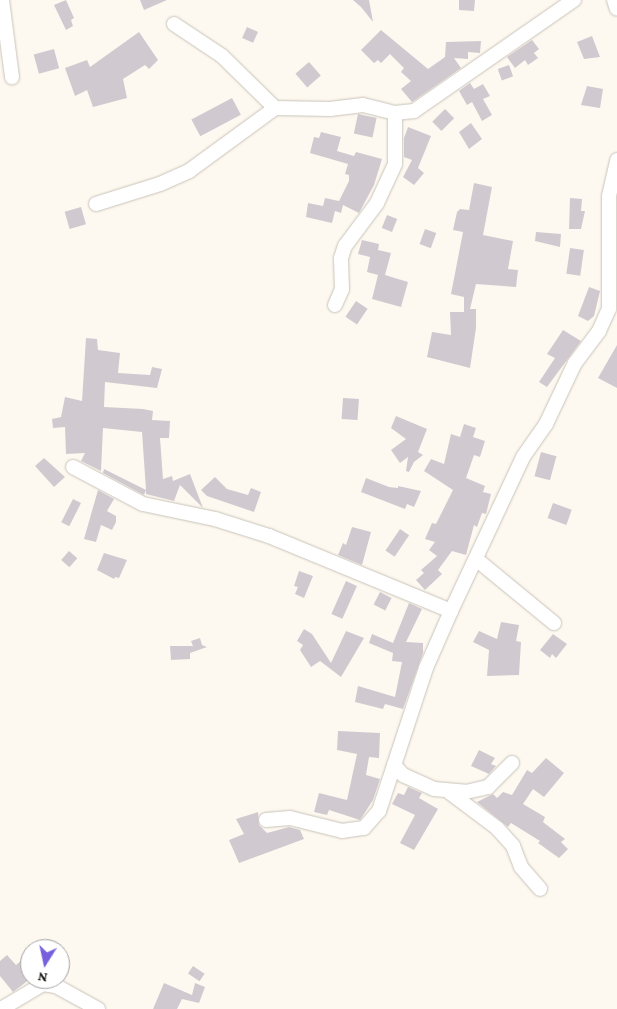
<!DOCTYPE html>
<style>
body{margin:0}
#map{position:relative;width:617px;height:1009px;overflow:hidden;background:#fef9f0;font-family:"Crimson Pro",serif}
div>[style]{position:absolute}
.building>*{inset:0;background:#d1c9d0;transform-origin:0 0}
.roads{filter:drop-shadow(0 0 1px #c8c3ba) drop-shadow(0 0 1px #c8c3ba)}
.minor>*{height:14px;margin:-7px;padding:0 7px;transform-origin:7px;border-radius:7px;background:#fff}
span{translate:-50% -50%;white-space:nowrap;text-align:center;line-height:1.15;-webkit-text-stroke:4px #fff;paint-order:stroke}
.north{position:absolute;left:20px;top:939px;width:50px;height:50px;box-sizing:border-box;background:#fff;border:1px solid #a3a2a1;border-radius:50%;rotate:190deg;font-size:14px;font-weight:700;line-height:20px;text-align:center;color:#181713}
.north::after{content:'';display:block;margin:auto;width:18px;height:22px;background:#7760db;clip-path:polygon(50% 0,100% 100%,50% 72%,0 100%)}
</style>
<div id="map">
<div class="building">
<div style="clip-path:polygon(66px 0,74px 18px,71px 20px,73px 26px,66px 30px,54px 5px)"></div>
<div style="clip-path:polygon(140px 0,167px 0,144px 10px)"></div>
<div style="clip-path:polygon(353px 0,369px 0,373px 22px,361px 7px)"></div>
<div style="clip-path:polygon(459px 0,475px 0,474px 11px,459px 10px)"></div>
<div style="left:247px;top:27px;width:12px;height:12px;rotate:24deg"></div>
<div style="clip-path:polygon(381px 30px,428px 69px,445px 57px,446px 42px,481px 41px,480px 53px,468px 52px,468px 59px,454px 58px,461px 68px,412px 102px,401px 89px,411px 81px,401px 72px,404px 68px,390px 54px,381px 63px,378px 60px,374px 63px,361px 50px)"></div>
<div style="clip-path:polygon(139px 32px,158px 60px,149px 69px,145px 65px,123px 79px,127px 98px,93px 107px,87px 90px,75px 96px,65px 68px,87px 60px,90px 67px)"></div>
<div style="clip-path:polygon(592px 36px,600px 57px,584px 59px,577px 42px)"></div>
<div style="clip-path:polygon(532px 40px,539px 49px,534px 53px,538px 58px,528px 65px,525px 60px,515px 68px,507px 57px)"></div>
<div style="left:54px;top:49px;width:20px;height:21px;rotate:75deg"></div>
<div style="left:309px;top:62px;width:18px;height:18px;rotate:49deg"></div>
<div style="left:509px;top:65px;width:12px;height:12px;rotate:70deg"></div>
<div style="clip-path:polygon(470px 83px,474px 89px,483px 84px,490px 96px,483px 99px,492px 115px,482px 121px,472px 102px,467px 105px,459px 91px)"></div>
<div style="clip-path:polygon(587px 86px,603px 89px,600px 108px,581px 105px)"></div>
<div style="left:232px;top:98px;width:19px;height:46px;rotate:62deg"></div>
<div style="left:445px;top:109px;width:13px;height:18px;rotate:45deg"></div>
<div style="left:358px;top:114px;width:19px;height:20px;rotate:12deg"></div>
<div style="clip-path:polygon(471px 123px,482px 139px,469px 149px,459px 132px)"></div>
<div style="clip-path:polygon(408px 127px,431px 136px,418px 168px,424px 173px,414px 185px,403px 177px,412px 160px,404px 157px,404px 138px)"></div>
<div style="clip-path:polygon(321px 132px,341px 137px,337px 151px,354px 156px,356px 152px,382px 159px,374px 185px,359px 213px,343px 205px,341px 213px,335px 211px,332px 223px,306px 217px,308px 203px,323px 206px,325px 198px,339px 201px,349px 181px,349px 175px,345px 174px,348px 164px,310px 153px,314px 137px,319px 138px)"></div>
<div style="clip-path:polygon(474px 183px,492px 187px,483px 235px,513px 241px,508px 269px,518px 270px,516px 287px,476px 284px,470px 309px,476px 309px,476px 328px,470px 368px,427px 357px,432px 332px,451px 335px,450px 312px,464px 312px,464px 297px,451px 294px,463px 232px,453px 230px,457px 212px,460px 209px,469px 210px)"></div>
<div style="clip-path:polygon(570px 198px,582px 199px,581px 211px,585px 211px,581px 229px,569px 229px)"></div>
<div style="left:81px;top:207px;width:18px;height:17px;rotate:74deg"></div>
<div style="left:387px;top:215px;width:11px;height:14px;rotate:22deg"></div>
<div style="left:425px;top:229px;width:12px;height:16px;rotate:20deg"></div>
<div style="clip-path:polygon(536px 232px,561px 234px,560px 247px,535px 241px)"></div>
<div style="clip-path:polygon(362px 240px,379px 244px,378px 250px,391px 253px,385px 275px,408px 282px,401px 307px,372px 299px,378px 275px,367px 272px,370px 257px,358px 254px)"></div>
<div style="left:570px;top:248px;width:14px;height:26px;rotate:8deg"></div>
<div style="clip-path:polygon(589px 287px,600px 291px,594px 316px,588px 321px,578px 316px)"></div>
<div style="left:356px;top:301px;width:14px;height:19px;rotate:34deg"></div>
<div style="clip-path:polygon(563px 330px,581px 341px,547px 387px,539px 382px,555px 358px,547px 354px)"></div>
<div style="clip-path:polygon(86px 338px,97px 339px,98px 350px,120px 353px,118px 373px,150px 375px,152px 367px,162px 369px,157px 388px,105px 382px,104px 407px,143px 409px,153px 411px,152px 420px,170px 421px,169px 438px,160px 438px,163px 479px,172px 476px,173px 481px,190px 474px,203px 508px,180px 485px,174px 501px,146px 494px,146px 490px,144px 495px,103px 473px,104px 469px,146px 490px,142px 432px,103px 428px,101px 471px,81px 461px,85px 453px,66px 454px,65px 427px,53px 428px,52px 419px,61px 417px,65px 397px,82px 401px)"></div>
<div style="clip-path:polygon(617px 345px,617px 388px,598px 378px)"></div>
<div style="left:343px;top:398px;width:16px;height:21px;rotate:4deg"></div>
<div style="clip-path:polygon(396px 416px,427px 429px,418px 452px,423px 455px,414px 462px,409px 472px,406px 471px,408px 457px,400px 463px,391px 450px,406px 439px,391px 428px)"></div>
<div style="clip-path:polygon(464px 424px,476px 428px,473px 437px,485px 441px,480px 457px,474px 455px,466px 478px,485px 486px,483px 492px,491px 494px,486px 514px,482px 513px,477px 527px,474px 525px,466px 555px,452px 551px,438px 570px,442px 574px,425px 590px,416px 580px,424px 573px,421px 570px,437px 556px,429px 550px,435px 542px,425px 539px,432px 523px,436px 524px,453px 490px,424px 471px,431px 459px,444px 464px,451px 434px,460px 437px)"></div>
<div style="left:541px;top:452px;width:16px;height:25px;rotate:15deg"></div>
<div style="clip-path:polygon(44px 458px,65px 477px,54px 487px,35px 466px)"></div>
<div style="clip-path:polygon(215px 477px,227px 489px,248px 495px,251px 488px,261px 492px,254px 512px,207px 496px,201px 490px)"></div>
<div style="clip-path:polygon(366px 478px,389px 487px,398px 488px,398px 486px,421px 491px,414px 507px,407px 504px,405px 509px,361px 492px)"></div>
<div style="clip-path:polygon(98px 490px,114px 499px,107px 511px,116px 516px,116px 522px,112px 530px,101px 525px,96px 542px,84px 539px)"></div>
<div style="left:73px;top:499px;width:9px;height:26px;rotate:27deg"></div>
<div style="left:553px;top:503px;width:20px;height:16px;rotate:20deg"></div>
<div style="clip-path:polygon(352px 527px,371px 532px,362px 565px,338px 555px,343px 543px,346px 545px)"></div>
<div style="left:400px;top:529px;width:11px;height:26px;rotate:34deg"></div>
<div style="left:69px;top:551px;width:11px;height:12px;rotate:41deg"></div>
<div style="clip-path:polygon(104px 553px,127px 560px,119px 578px,115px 577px,114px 579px,97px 570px)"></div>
<div style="clip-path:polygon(299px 571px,313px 576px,304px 598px,295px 594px,298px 587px,294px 586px)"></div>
<div style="left:346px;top:581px;width:12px;height:36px;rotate:24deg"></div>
<div style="left:380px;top:592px;width:13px;height:14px;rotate:27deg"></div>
<div style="clip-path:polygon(409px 603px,422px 609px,406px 642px,423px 643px,423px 653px,403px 709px,385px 704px,383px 709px,355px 702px,358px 686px,395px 697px,402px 662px,392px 661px,393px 653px,369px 643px,372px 634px,393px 643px)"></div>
<div style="clip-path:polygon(501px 622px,519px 625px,516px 641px,521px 642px,519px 675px,487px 676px,489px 650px,473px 642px,479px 631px,497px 639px)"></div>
<div style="clip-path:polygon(304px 629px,312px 634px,331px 663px,346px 631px,364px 638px,341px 677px,320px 661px,311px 667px,300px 650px,303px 645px,297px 641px)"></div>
<div style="clip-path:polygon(553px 634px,567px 644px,556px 658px,552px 654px,550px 658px,540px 650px)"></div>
<div style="clip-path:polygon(200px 638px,202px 645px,207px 647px,190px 653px,190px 659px,171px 660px,170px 646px,193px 646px,191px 641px)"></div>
<div style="clip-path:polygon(338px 731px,380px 733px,379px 758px,369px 757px,366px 775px,380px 779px,373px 800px,360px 820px,329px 810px,327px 815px,314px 812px,319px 793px,347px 800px,357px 754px,337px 750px)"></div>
<div style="clip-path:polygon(479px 750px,495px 758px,491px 764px,496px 766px,489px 774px,471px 766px)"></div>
<div style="clip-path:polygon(546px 758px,564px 773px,544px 797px,533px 789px,523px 804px,545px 817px,543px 822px,565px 839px,561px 842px,568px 849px,559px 858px,538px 843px,540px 841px,511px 823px,508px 827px,477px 802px,493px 794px,497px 798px,503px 792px,512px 795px,527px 770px,532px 773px)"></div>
<div style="clip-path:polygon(408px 787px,422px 793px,419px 798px,438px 809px,414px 850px,400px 843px,415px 815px,392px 804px,398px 793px,404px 795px)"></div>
<div style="clip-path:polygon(258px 812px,259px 825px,267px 833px,289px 827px,300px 830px,304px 839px,239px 863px,229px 840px,244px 834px,236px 819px)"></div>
<div style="clip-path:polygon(30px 953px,30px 979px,13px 992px,0 976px,0 961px,7px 955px,16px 965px)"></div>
<div style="left:193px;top:966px;width:14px;height:9px;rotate:34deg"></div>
<div style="clip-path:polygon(164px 983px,192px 995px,195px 983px,205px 987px,199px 1003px,182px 999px,177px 1009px,153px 1009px)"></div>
</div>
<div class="roads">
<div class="minor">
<div style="left:2px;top:0;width:78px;rotate:82.6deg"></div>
<div style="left:614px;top:0;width:9px;rotate:72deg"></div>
<div style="left:174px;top:24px;width:58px;rotate:33.7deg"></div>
<div style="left:222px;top:56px;width:74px;rotate:44.5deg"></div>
<div style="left:96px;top:204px;width:67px;rotate:-17.4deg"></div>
<div style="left:160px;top:184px;width:32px;rotate:-24deg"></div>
<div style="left:189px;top:171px;width:107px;rotate:-36.2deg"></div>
<div style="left:275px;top:108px;width:55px;rotate:1deg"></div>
<div style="left:330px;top:109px;width:33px;rotate:-7deg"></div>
<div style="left:363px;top:105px;width:33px;rotate:14deg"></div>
<div style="left:395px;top:113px;width:19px;rotate:-6deg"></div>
<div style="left:414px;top:111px;width:195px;rotate:-34.8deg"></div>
<div style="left:335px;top:305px;width:17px;rotate:-66deg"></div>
<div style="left:342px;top:289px;width:31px;rotate:-92deg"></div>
<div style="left:341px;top:258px;width:13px;rotate:-72deg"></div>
<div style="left:345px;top:246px;width:54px;rotate:-53.3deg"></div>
<div style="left:377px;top:203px;width:43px;rotate:-65.2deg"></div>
<div style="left:395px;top:164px;width:51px;rotate:-90deg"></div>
<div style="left:73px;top:467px;width:79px;rotate:27.9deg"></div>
<div style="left:143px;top:504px;width:74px;rotate:11.8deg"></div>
<div style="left:215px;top:519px;width:57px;rotate:17.5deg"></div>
<div style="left:269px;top:536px;width:197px;rotate:22.4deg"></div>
<div style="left:476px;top:559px;width:101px;rotate:39.4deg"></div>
<div style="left:394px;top:765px;width:13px;rotate:48deg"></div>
<div style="left:403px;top:775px;width:34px;rotate:24deg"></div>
<div style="left:434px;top:789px;width:32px;rotate:5deg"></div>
<div style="left:466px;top:792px;width:23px;rotate:-13deg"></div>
<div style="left:488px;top:787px;width:34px;rotate:-45deg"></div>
<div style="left:449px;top:792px;width:60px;rotate:36.9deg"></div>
<div style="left:497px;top:828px;width:24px;rotate:48deg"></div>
<div style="left:513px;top:846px;width:22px;rotate:69deg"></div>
<div style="left:521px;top:867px;width:29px;rotate:49deg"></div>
<div style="left:266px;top:820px;width:24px;rotate:-5deg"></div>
<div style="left:290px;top:818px;width:54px;rotate:14deg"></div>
<div style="left:342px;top:831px;width:22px;rotate:-8deg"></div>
<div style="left:364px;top:828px;width:23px;rotate:-49deg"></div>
<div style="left:379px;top:811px;width:151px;rotate:-71.8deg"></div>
<div style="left:426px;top:668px;width:62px;rotate:-66.3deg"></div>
<div style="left:451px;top:611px;width:170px;rotate:-64.9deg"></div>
<div style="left:523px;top:457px;width:40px;rotate:-55.1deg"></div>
<div style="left:546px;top:424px;width:68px;rotate:-64.6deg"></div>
<div style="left:575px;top:363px;width:40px;rotate:-53deg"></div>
<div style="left:599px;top:331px;width:24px;rotate:-66deg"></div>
<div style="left:609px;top:309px;width:113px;rotate:-90deg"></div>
<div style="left:609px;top:196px;width:37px;rotate:-77deg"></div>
<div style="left:1px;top:1009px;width:49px;rotate:-30.8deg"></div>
<div style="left:43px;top:984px;width:13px;rotate:9deg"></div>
<div style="left:56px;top:986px;width:48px;rotate:28.7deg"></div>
</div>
</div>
<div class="north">N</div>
</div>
